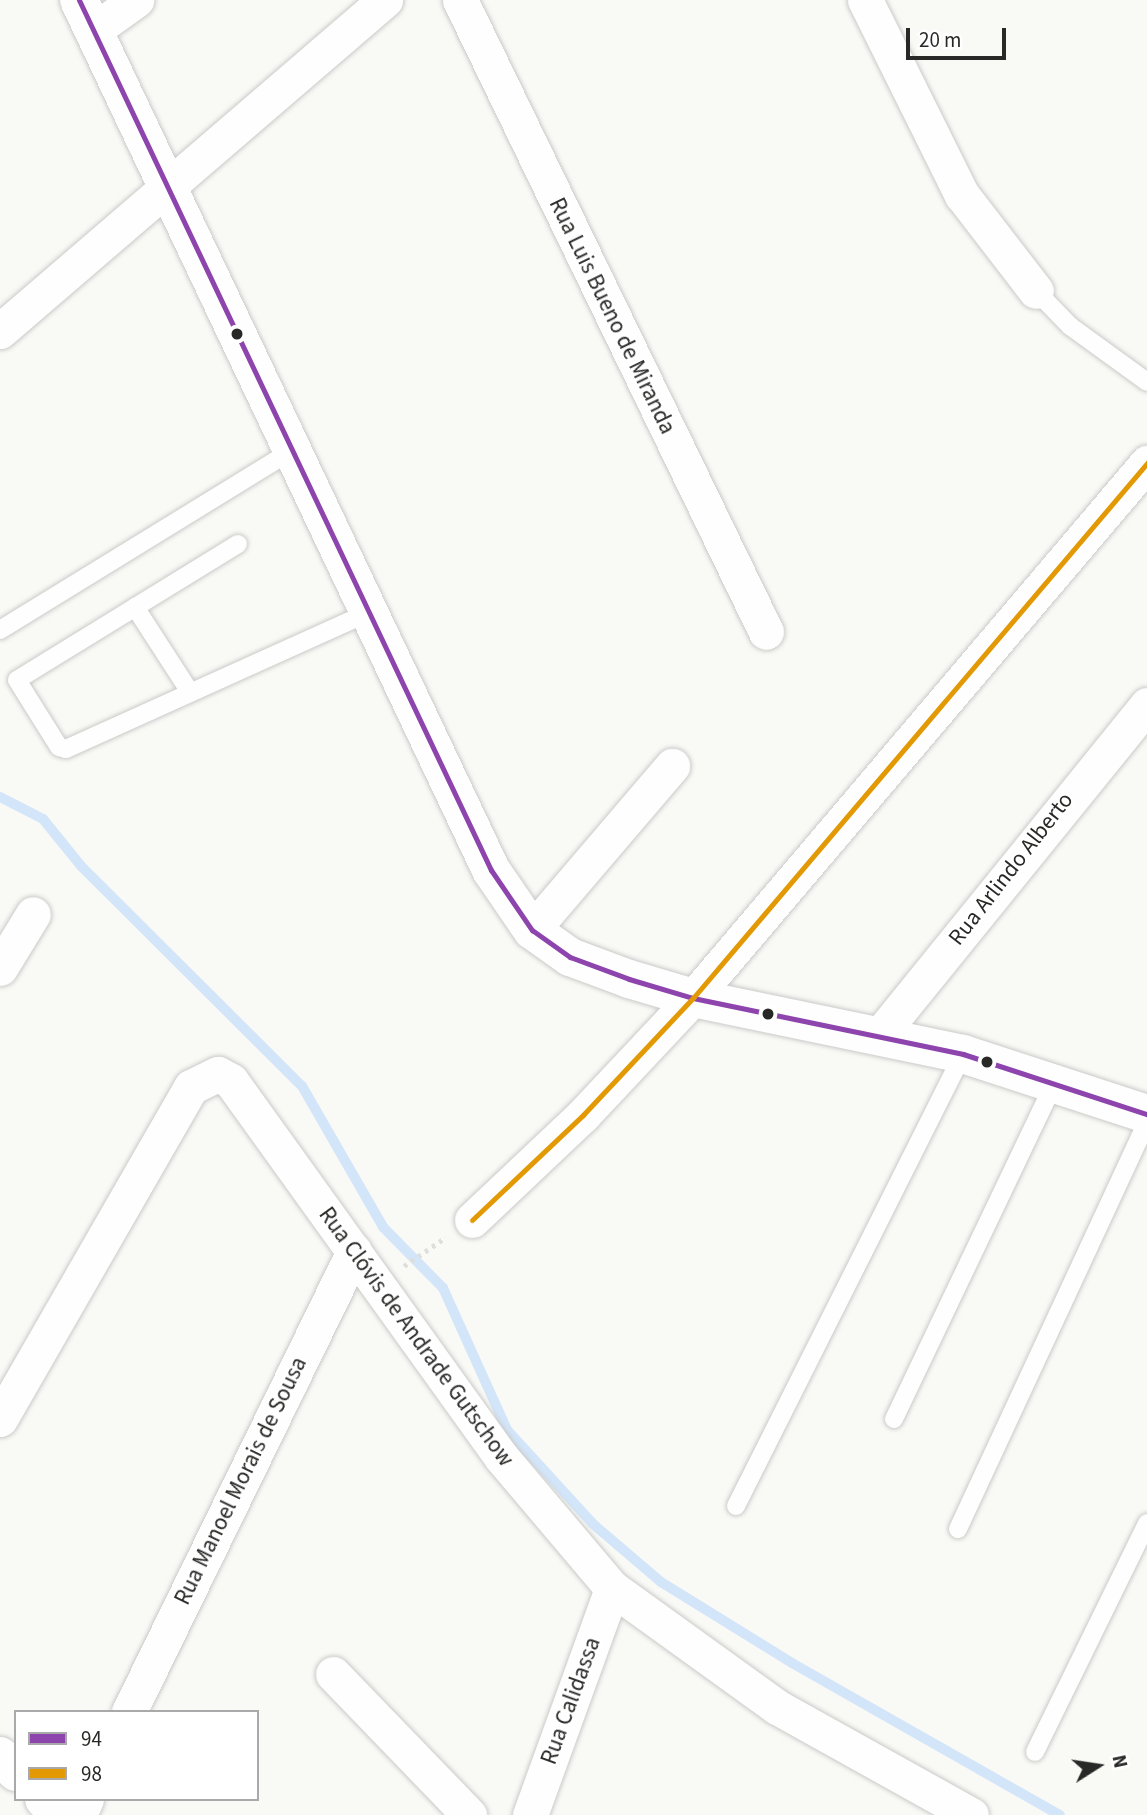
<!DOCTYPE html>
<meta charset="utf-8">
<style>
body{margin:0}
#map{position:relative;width:1147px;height:1815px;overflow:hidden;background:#f9f9f6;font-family:"Source Sans 3",sans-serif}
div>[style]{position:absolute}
.stream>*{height:10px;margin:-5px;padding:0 5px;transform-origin:5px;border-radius:5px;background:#d3e5f9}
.path>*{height:4.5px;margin-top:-2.25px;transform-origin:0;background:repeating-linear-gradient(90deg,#dededc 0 3.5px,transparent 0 8.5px)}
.roads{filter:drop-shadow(0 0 2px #cacac8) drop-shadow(0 0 2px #cacac8)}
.lane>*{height:18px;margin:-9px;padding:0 9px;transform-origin:9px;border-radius:9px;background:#fefefe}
.street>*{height:35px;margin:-17.5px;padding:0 17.5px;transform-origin:17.5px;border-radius:17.5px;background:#fefefe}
.secondary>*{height:38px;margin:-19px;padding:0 19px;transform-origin:19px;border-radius:19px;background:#fefefe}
.bus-1>*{height:5px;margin:-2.5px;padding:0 2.5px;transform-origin:2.5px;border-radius:2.5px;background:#8e44ad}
.bus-2>*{height:5px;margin:-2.5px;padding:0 2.5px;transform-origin:2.5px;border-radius:2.5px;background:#e29904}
.dots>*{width:19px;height:19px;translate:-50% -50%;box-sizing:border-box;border:4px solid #fff;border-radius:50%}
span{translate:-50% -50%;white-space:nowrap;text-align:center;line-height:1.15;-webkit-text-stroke:5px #fff;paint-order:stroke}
.street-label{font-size:23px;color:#282827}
.legend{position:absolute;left:14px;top:1710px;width:245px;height:91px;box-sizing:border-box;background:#fff;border:2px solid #a9a9a9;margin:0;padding:9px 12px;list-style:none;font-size:21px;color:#282827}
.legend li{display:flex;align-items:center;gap:14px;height:35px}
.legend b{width:35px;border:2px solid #a9a9a9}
.north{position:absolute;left:1063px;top:1731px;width:70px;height:70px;-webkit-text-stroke:5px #fff;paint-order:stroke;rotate:78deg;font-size:19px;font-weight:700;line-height:28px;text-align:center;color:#282827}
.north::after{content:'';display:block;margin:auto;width:24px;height:32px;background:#282827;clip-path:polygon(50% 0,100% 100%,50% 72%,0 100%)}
.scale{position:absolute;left:906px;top:28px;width:100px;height:32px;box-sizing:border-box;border:4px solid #282827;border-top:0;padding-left:9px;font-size:21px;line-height:24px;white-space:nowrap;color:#282827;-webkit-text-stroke:5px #fff;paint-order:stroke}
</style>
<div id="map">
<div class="stream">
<div style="left:0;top:797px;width:48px;rotate:27.1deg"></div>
<div style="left:43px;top:819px;width:60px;rotate:51deg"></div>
<div style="left:81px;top:866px;width:312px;rotate:44.9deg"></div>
<div style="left:302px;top:1086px;width:163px;rotate:60.1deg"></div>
<div style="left:383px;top:1227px;width:86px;rotate:45.5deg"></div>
<div style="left:443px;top:1288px;width:156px;rotate:65.7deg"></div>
<div style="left:507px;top:1430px;width:127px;rotate:47.5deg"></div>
<div style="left:593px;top:1524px;width:89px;rotate:40.5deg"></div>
<div style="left:661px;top:1582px;width:154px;rotate:31.7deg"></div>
<div style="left:792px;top:1663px;width:308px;rotate:29.6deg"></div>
</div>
<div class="path">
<div style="left:404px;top:1266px;width:51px;rotate:-34.6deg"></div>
</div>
<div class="roads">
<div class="lane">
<div style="left:1036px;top:291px;width:49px;rotate:45.8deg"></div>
<div style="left:1070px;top:326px;width:95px;rotate:36deg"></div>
<div style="left:238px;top:544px;width:259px;rotate:148.4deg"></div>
<div style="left:17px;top:680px;width:79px;rotate:57.9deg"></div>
<div style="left:59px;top:747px;width:7px;rotate:16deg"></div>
<div style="left:66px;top:749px;width:330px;rotate:-24.3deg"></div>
<div style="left:135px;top:607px;width:101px;rotate:57.1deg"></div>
<div style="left:0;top:630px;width:342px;rotate:-31.6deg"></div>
<div style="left:894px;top:1419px;width:373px;rotate:-64.5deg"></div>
<div style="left:736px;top:1506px;width:506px;rotate:-63.33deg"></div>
<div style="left:958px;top:1529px;width:449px;rotate:-65.1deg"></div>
<div style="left:1035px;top:1752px;width:255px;rotate:-63.9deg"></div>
</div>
<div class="street">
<div style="left:460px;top:0;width:702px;rotate:64.16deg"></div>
<div style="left:865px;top:0;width:218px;rotate:63.6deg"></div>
<div style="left:962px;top:195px;width:121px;rotate:52.4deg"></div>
<div style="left:94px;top:30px;width:52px;rotate:-35.5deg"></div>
<div style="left:0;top:331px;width:508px;rotate:-40.69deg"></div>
<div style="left:532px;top:930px;width:216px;rotate:-49.5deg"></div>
<div style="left:0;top:968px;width:63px;rotate:-58.6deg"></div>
<div style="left:879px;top:1036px;width:426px;rotate:-51deg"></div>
<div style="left:472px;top:1220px;width:153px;rotate:-43.4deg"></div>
<div style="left:583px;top:1115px;width:161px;rotate:-46.8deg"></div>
<div style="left:693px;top:998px;width:702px;rotate:-49.68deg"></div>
<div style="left:0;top:1419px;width:383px;rotate:-60.1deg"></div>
<div style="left:191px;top:1087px;width:30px;rotate:-26deg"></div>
<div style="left:218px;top:1074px;width:15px;rotate:28deg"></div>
<div style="left:231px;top:1081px;width:464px;rotate:54.3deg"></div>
<div style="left:502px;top:1458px;width:170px;rotate:49.8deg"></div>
<div style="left:612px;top:1588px;width:203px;rotate:35.8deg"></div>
<div style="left:777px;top:1707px;width:222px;rotate:29.1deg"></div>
<div style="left:333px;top:1674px;width:196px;rotate:46deg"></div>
<div style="left:129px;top:1712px;width:513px;rotate:-63.98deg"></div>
<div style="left:79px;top:1815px;width:17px;rotate:-66deg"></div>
<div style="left:530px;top:1815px;width:241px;rotate:-70.1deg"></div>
</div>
<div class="secondary">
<div style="left:79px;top:0;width:963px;rotate:64.66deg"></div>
<div style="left:491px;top:870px;width:73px;rotate:55.7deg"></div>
<div style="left:532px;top:930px;width:47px;rotate:35.4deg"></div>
<div style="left:570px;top:957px;width:63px;rotate:20.4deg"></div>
<div style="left:629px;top:979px;width:67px;rotate:16.5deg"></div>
<div style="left:693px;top:998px;width:276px;rotate:11.7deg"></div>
<div style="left:963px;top:1054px;width:194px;rotate:18.1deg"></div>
<div style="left:0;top:1756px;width:23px;rotate:45deg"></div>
<div style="left:44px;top:1799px;width:22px;rotate:47deg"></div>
</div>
</div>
<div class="bus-1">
<div style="left:79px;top:0;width:963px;rotate:64.66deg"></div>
<div style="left:491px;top:870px;width:73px;rotate:55.7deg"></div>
<div style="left:532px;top:930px;width:47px;rotate:35.4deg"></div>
<div style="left:570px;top:957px;width:63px;rotate:20.4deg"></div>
<div style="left:629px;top:979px;width:67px;rotate:16.5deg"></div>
<div style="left:693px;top:998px;width:276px;rotate:11.7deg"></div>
<div style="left:963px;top:1054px;width:194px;rotate:18.1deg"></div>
</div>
<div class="bus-2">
<div style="left:472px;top:1220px;width:153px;rotate:-43.4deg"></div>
<div style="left:583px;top:1115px;width:161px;rotate:-46.8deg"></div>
<div style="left:693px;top:998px;width:702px;rotate:-49.68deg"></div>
</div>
<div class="dots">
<div style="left:237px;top:334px;background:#282827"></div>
<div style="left:768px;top:1014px;background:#282827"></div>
<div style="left:987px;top:1062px;background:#282827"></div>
</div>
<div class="street-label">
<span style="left:612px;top:316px;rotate:64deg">Rua Luis Bueno de Miranda</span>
<span style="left:1011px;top:869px;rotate:-52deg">Rua Arlindo Alberto</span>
<span style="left:416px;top:1337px;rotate:54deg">Rua Clóvis de Andrade Gutschow</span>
<span style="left:241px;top:1481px;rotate:-64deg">Rua Manoel Morais de Sousa</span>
<span style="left:571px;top:1701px;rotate:-70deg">Rua Calidassa</span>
</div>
<ul class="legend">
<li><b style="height:9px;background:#8e44ad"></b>94</li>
<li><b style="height:9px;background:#e29904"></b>98</li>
</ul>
<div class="north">N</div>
<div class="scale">20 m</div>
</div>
